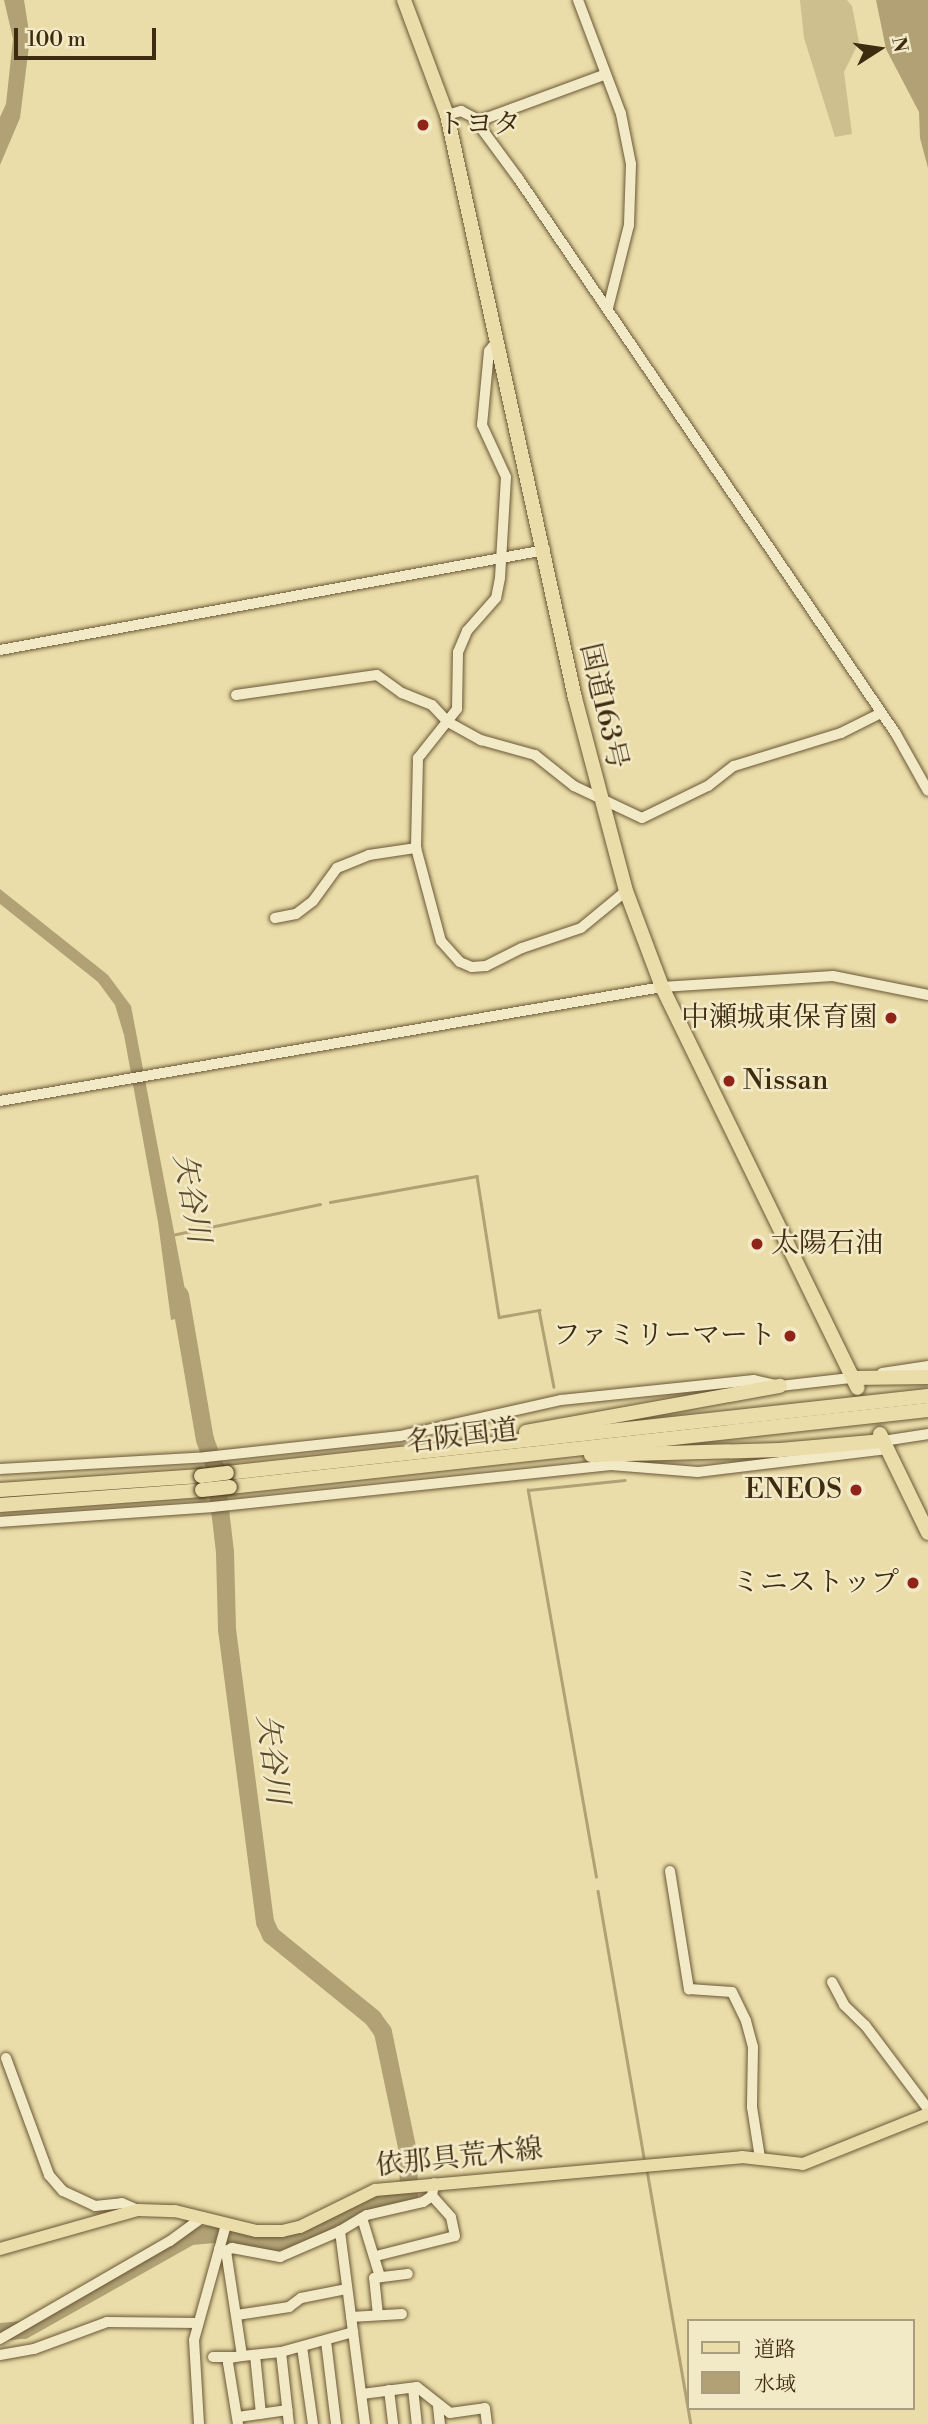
<!DOCTYPE html>
<meta charset="utf-8">
<style>
body{margin:0}
#map{position:relative;width:928px;height:2424px;overflow:hidden;background:#ebdda9;font-family:"Libre Bodoni","Noto Serif JP",serif}
div>[style]{position:absolute}
.green>*{inset:0;background:#cebf8f}
.water>*{inset:0;background:#b1a175}
.stream>*{height:2.5px;margin:-1.25px;padding:0 1.25px;transform-origin:1.25px;border-radius:1.25px;background:#b1a175}
.river>*{height:18px;margin:-9px;padding:0 9px;transform-origin:9px;border-radius:9px;background:#b1a175}
.roads{filter:drop-shadow(0 0 2px #6a5836) drop-shadow(0 0 2px #6a5836)}
.minor>*{height:10px;margin:-5px;padding:0 5px;transform-origin:5px;border-radius:5px;background:#f2e9c7}
.major>*{height:12px;margin:-6px;padding:0 6px;transform-origin:6px;border-radius:6px;background:#ebdda9}
.highway>*{height:14px;margin:-7px;padding:0 7px;transform-origin:7px;border-radius:7px;background:#ebdda9}
.bridges{filter:drop-shadow(0 0 2px #3f2c10) drop-shadow(0 0 2px #3f2c10)}
.highway-bridge>*{height:14px;margin:-7px;padding:0 7px;transform-origin:7px;border-radius:7px;background:#ebdda9}
.dots>*{width:19px;height:19px;translate:-50% -50%;box-sizing:border-box;border:4px solid #f2e9c7;border-radius:50%}
span{translate:-50% -50%;white-space:nowrap;text-align:center;line-height:1.15;-webkit-text-stroke:5px #f2e9c7;paint-order:stroke}
.poi-label{font-size:28px;color:#3f2c10}
.left{translate:0 -50%;text-align:left}
.right{translate:-100% -50%;text-align:right}
.street-label{font-size:28px;color:#3f2c10}
.water-label{font-size:30px;color:#5c4929;font-style:italic}
.legend{position:absolute;left:687px;top:2319px;width:228px;height:91px;box-sizing:border-box;background:#f2e9c7;border:2px solid #aa9d7e;margin:0;padding:9px 12px;list-style:none;font-size:21px;color:#3f2c10}
.legend li{display:flex;align-items:center;gap:14px;height:35px}
.legend b{width:35px;border:2px solid #aa9d7e}
.north{position:absolute;left:844px;top:14px;width:70px;height:70px;-webkit-text-stroke:5px #f2e9c7;paint-order:stroke;rotate:78deg;font-size:19px;font-weight:700;line-height:28px;text-align:center;color:#3f2c10}
.north::after{content:'';display:block;margin:auto;width:24px;height:32px;background:#3f2c10;clip-path:polygon(50% 0,100% 100%,50% 72%,0 100%)}
.scale{position:absolute;left:14px;top:28px;width:142px;height:32px;box-sizing:border-box;border:4px solid #3f2c10;border-top:0;padding-left:9px;font-size:21px;line-height:24px;white-space:nowrap;color:#3f2c10;-webkit-text-stroke:5px #f2e9c7;paint-order:stroke}
</style>
<div id="map">
<div class="green">
<div style="clip-path:polygon(800px 0,847px 0,852px 6px,859px 42px,844px 72px,852px 134px,835px 137px,804px 38px)"></div>
</div>
<div class="water">
<div style="clip-path:polygon(4px 0,24px 0,30px 38px,20px 118px,0 165px,0 117px,6px 104px,13px 39px)"></div>
<div style="clip-path:polygon(876px 0,928px 0,928px 168px,920px 138px,919px 112px,886px 49px)"></div>
<div style="clip-path:polygon(0 889px,108px 975px,131px 1006px,190px 1316px,171px 1320px,158px 1222px,124px 1035px,115px 1005px,98px 982px,0 904px)"></div>
</div>
<div class="stream">
<div style="left:330px;top:1202px;width:149px;rotate:-10deg"></div>
<div style="left:477px;top:1176px;width:143px;rotate:81.1deg"></div>
<div style="left:499px;top:1317px;width:41px;rotate:-9.9deg"></div>
<div style="left:539px;top:1310px;width:78px;rotate:79deg"></div>
<div style="left:172px;top:1235px;width:151px;rotate:-11.8deg"></div>
<div style="left:596px;top:1877px;width:393px;rotate:-100deg"></div>
<div style="left:528px;top:1490px;width:97px;rotate:-5.9deg"></div>
<div style="left:598px;top:1891px;width:270px;rotate:80.2deg"></div>
<div style="left:647px;top:2170px;width:258px;rotate:80.2deg"></div>
</div>
<div class="river">
<div style="left:0;top:2332px;width:24px;rotate:-5deg"></div>
<div style="left:24px;top:2330px;width:192px;rotate:-29.4deg"></div>
<div style="left:191px;top:2236px;width:23px;rotate:-5deg"></div>
<div style="left:214px;top:2234px;width:56px;rotate:12.3deg"></div>
<div style="left:269px;top:2246px;width:27px;rotate:-8deg"></div>
<div style="left:296px;top:2242px;width:80px;rotate:-28.5deg"></div>
<div style="left:366px;top:2204px;width:44px;rotate:-11.8deg"></div>
<div style="left:409px;top:2195px;width:43px;rotate:-91.3deg"></div>
<div style="left:408px;top:2152px;width:123px;rotate:-101.8deg"></div>
<div style="left:383px;top:2032px;width:17px;rotate:-126deg"></div>
<div style="left:373px;top:2018px;width:132px;rotate:-140.9deg"></div>
<div style="left:271px;top:1935px;width:14px;rotate:-115deg"></div>
<div style="left:265px;top:1922px;width:295px;rotate:-97.4deg"></div>
<div style="left:227px;top:1629px;width:77px;rotate:-91.5deg"></div>
<div style="left:225px;top:1552px;width:86px;rotate:-96.7deg"></div>
<div style="left:215px;top:1467px;width:29px;rotate:-110deg"></div>
<div style="left:205px;top:1440px;width:147px;rotate:-99.8deg"></div>
</div>
<div class="roads">
<div class="minor">
<div style="left:578px;top:0;width:122px;rotate:69.3deg"></div>
<div style="left:621px;top:114px;width:51px;rotate:78.7deg"></div>
<div style="left:631px;top:164px;width:61px;rotate:91.9deg"></div>
<div style="left:629px;top:225px;width:86px;rotate:104.2deg"></div>
<div style="left:447px;top:115px;width:15px;rotate:-16deg"></div>
<div style="left:461px;top:111px;width:13px;rotate:27deg"></div>
<div style="left:473px;top:117px;width:76px;rotate:53.6deg"></div>
<div style="left:518px;top:178px;width:672px;rotate:55.79deg"></div>
<div style="left:896px;top:734px;width:65px;rotate:60.7deg"></div>
<div style="left:476px;top:122px;width:136px;rotate:-20.2deg"></div>
<div style="left:498px;top:340px;width:14px;rotate:129deg"></div>
<div style="left:489px;top:351px;width:74px;rotate:95.4deg"></div>
<div style="left:482px;top:425px;width:57px;rotate:65.2deg"></div>
<div style="left:506px;top:477px;width:101px;rotate:93.4deg"></div>
<div style="left:500px;top:578px;width:20px;rotate:101deg"></div>
<div style="left:496px;top:598px;width:44px;rotate:131.3deg"></div>
<div style="left:467px;top:631px;width:23px;rotate:113deg"></div>
<div style="left:458px;top:652px;width:57px;rotate:91deg"></div>
<div style="left:457px;top:709px;width:63px;rotate:128.5deg"></div>
<div style="left:418px;top:758px;width:90px;rotate:91.3deg"></div>
<div style="left:416px;top:848px;width:96px;rotate:75deg"></div>
<div style="left:441px;top:941px;width:28px;rotate:48deg"></div>
<div style="left:460px;top:962px;width:13px;rotate:23deg"></div>
<div style="left:472px;top:967px;width:14px;rotate:-4deg"></div>
<div style="left:486px;top:966px;width:40px;rotate:-26.6deg"></div>
<div style="left:522px;top:948px;width:62px;rotate:-18.7deg"></div>
<div style="left:581px;top:928px;width:58px;rotate:-39.4deg"></div>
<div style="left:0;top:650px;width:554px;rotate:-10.4deg"></div>
<div style="left:236px;top:695px;width:142px;rotate:-8.1deg"></div>
<div style="left:377px;top:675px;width:31px;rotate:36deg"></div>
<div style="left:402px;top:693px;width:32px;rotate:22deg"></div>
<div style="left:432px;top:705px;width:23px;rotate:47deg"></div>
<div style="left:448px;top:722px;width:38px;rotate:29deg"></div>
<div style="left:481px;top:740px;width:56px;rotate:15.5deg"></div>
<div style="left:535px;top:755px;width:50px;rotate:38.5deg"></div>
<div style="left:574px;top:786px;width:75px;rotate:25.2deg"></div>
<div style="left:642px;top:818px;width:73px;rotate:-25.9deg"></div>
<div style="left:708px;top:786px;width:33px;rotate:-38deg"></div>
<div style="left:734px;top:766px;width:112px;rotate:-17.1deg"></div>
<div style="left:841px;top:733px;width:45px;rotate:-26.6deg"></div>
<div style="left:275px;top:918px;width:21px;rotate:-11deg"></div>
<div style="left:296px;top:914px;width:21px;rotate:-37deg"></div>
<div style="left:313px;top:901px;width:41px;rotate:-54deg"></div>
<div style="left:337px;top:868px;width:35px;rotate:-22deg"></div>
<div style="left:369px;top:855px;width:48px;rotate:-8.5deg"></div>
<div style="left:0;top:1101px;width:672px;rotate:-9.77deg"></div>
<div style="left:662px;top:987px;width:171px;rotate:-3.7deg"></div>
<div style="left:833px;top:976px;width:97px;rotate:11.3deg"></div>
<div style="left:882px;top:1373px;width:47px;rotate:-8.7deg"></div>
<div style="left:883px;top:1441px;width:46px;rotate:-8.8deg"></div>
<div style="left:0;top:1469px;width:206px;rotate:-3.3deg"></div>
<div style="left:206px;top:1457px;width:195px;rotate:-6.2deg"></div>
<div style="left:400px;top:1436px;width:165px;rotate:-12.6deg"></div>
<div style="left:561px;top:1400px;width:194px;rotate:-5.9deg"></div>
<div style="left:754px;top:1380px;width:27px;rotate:13deg"></div>
<div style="left:780px;top:1386px;width:80px;rotate:-6.5deg"></div>
<div style="left:0;top:1522px;width:213px;rotate:-4deg"></div>
<div style="left:212px;top:1507px;width:401px;rotate:-6deg"></div>
<div style="left:611px;top:1465px;width:87px;rotate:4.6deg"></div>
<div style="left:698px;top:1472px;width:190px;rotate:-6.9deg"></div>
<div style="left:670px;top:1871px;width:120px;rotate:80.9deg"></div>
<div style="left:689px;top:1989px;width:43px;rotate:4deg"></div>
<div style="left:732px;top:1992px;width:32px;rotate:64deg"></div>
<div style="left:746px;top:2021px;width:27px;rotate:75deg"></div>
<div style="left:753px;top:2047px;width:60px;rotate:91deg"></div>
<div style="left:752px;top:2107px;width:52px;rotate:81.1deg"></div>
<div style="left:832px;top:1982px;width:26px;rotate:62deg"></div>
<div style="left:844px;top:2005px;width:29px;rotate:44deg"></div>
<div style="left:865px;top:2025px;width:105px;rotate:53.1deg"></div>
<div style="left:6px;top:2058px;width:125px;rotate:69.8deg"></div>
<div style="left:49px;top:2175px;width:21px;rotate:49deg"></div>
<div style="left:63px;top:2191px;width:35px;rotate:25deg"></div>
<div style="left:95px;top:2206px;width:27px;rotate:-6deg"></div>
<div style="left:122px;top:2203px;width:17px;rotate:24deg"></div>
<div style="left:362px;top:2218px;width:62px;rotate:73deg"></div>
<div style="left:219px;top:2249px;width:7px;rotate:16deg"></div>
<div style="left:226px;top:2251px;width:106px;rotate:81.3deg"></div>
<div style="left:242px;top:2356px;width:39px;rotate:-6deg"></div>
<div style="left:281px;top:2352px;width:75px;rotate:-15.5deg"></div>
<div style="left:226px;top:2251px;width:7px;rotate:-27deg"></div>
<div style="left:232px;top:2248px;width:49px;rotate:10.6deg"></div>
<div style="left:280px;top:2257px;width:65px;rotate:-23.4deg"></div>
<div style="left:376px;top:2256px;width:81px;rotate:-14.2deg"></div>
<div style="left:455px;top:2236px;width:19px;rotate:-102deg"></div>
<div style="left:451px;top:2217px;width:28px;rotate:-132deg"></div>
<div style="left:237px;top:2315px;width:53px;rotate:-8.7deg"></div>
<div style="left:289px;top:2307px;width:15px;rotate:-37deg"></div>
<div style="left:301px;top:2298px;width:47px;rotate:-11.1deg"></div>
<div style="left:378px;top:2315px;width:37px;rotate:-96deg"></div>
<div style="left:374px;top:2278px;width:34px;rotate:-7deg"></div>
<div style="left:351px;top:2317px;width:51px;rotate:-3.4deg"></div>
<div style="left:0;top:2339px;width:196px;rotate:-30deg"></div>
<div style="left:170px;top:2241px;width:41px;rotate:-36deg"></div>
<div style="left:326px;top:2341px;width:84px;rotate:83.1deg"></div>
<div style="left:302px;top:2347px;width:78px;rotate:81.9deg"></div>
<div style="left:281px;top:2352px;width:72px;rotate:83.7deg"></div>
<div style="left:0;top:2355px;width:35px;rotate:-10deg"></div>
<div style="left:34px;top:2349px;width:78px;rotate:-20.3deg"></div>
<div style="left:107px;top:2322px;width:90px;rotate:0.6deg"></div>
<div style="left:255px;top:2355px;width:59px;rotate:84.2deg"></div>
<div style="left:213px;top:2357px;width:20px"></div>
<div style="left:413px;top:2388px;width:36px;rotate:84deg"></div>
<div style="left:389px;top:2390px;width:34px;rotate:83deg"></div>
<div style="left:362px;top:2394px;width:55px;rotate:-7.3deg"></div>
<div style="left:417px;top:2387px;width:42px;rotate:38.2deg"></div>
<div style="left:450px;top:2413px;width:35px;rotate:-8deg"></div>
<div style="left:485px;top:2408px;width:16px;rotate:83deg"></div>
<div style="left:438px;top:2406px;width:18px;rotate:84deg"></div>
<div style="left:238px;top:2417px;width:50px;rotate:-8deg"></div>
<div style="left:199px;top:2424px;width:84px;rotate:-93.4deg"></div>
<div style="left:194px;top:2340px;width:119px;rotate:-74.5deg"></div>
<div style="left:238px;top:2424px;width:62px;rotate:-99.3deg"></div>
<div style="left:228px;top:2363px;width:5px;rotate:-79deg"></div>
<div style="left:229px;top:2358px;width:13px;rotate:-9deg"></div>
<div style="left:365px;top:2424px;width:195px;rotate:-97.4deg"></div>
<div style="left:340px;top:2231px;width:31px;rotate:-31deg"></div>
<div style="left:367px;top:2215px;width:57px;rotate:-13.1deg"></div>
<div style="left:423px;top:2202px;width:11px;rotate:-34deg"></div>
<div style="left:432px;top:2196px;width:13px;rotate:-81deg"></div>
</div>
<div class="major">
<div style="left:0;top:2249px;width:143px;rotate:-15.8deg"></div>
<div style="left:138px;top:2210px;width:37px;rotate:2deg"></div>
<div style="left:175px;top:2211px;width:83px;rotate:13.9deg"></div>
<div style="left:256px;top:2231px;width:26px"></div>
<div style="left:282px;top:2231px;width:18px;rotate:-13deg"></div>
<div style="left:300px;top:2227px;width:84px;rotate:-26.3deg"></div>
<div style="left:375px;top:2190px;width:368px;rotate:-5.1deg"></div>
<div style="left:742px;top:2157px;width:61px;rotate:6.5deg"></div>
<div style="left:803px;top:2164px;width:135px;rotate:-21.8deg"></div>
</div>
<div class="highway">
<div style="left:404px;top:0;width:123px;rotate:69.5deg"></div>
<div style="left:447px;top:115px;width:597px;rotate:77.62deg"></div>
<div style="left:575px;top:698px;width:200px;rotate:75.2deg"></div>
<div style="left:626px;top:891px;width:103px;rotate:69.4deg"></div>
<div style="left:662px;top:987px;width:446px;rotate:64deg"></div>
<div style="left:853px;top:1378px;width:75px;rotate:-0.8deg"></div>
<div style="left:526px;top:1432px;width:258px;rotate:-10.3deg"></div>
<div style="left:880px;top:1434px;width:110px;rotate:64.1deg"></div>
<div style="left:591px;top:1455px;width:189px;rotate:-1.5deg"></div>
<div style="left:780px;top:1450px;width:103px;rotate:-5deg"></div>
<div style="left:227px;top:1473px;width:705px;rotate:-6.27deg"></div>
<div style="left:230px;top:1487px;width:702px;rotate:-6.3deg"></div>
<div style="left:0;top:1490px;width:201px;rotate:-4deg"></div>
<div style="left:0;top:1505px;width:203px;rotate:-4.2deg"></div>
</div>
</div>
<div class="bridges">
<div class="highway-bridge">
<div style="left:201px;top:1476px;width:26px;rotate:-7deg"></div>
<div style="left:202px;top:1490px;width:28px;rotate:-6deg"></div>
</div>
</div>
<div class="dots">
<div style="left:423px;top:125px;background:#8f2418"></div>
<div style="left:891px;top:1018px;background:#8f2418"></div>
<div style="left:729px;top:1081px;background:#8f2418"></div>
<div style="left:757px;top:1244px;background:#8f2418"></div>
<div style="left:790px;top:1336px;background:#8f2418"></div>
<div style="left:856px;top:1490px;background:#8f2418"></div>
<div style="left:913px;top:1583px;background:#8f2418"></div>
</div>
<div class="poi-label">
<span class="left" style="left:437px;top:125px">トヨタ</span>
<span class="right" style="left:877px;top:1018px">中瀬城東保育園</span>
<span class="left" style="left:743px;top:1081px">Nissan</span>
<span class="left" style="left:771px;top:1244px">太陽石油</span>
<span class="right" style="left:776px;top:1336px">ファミリーマート</span>
<span class="right" style="left:842px;top:1490px">ENEOS</span>
<span class="right" style="left:899px;top:1583px">ミニストップ</span>
</div>
<div class="street-label">
<span style="left:603px;top:706px;rotate:77deg">国道163号</span>
<span style="left:462px;top:1437px;rotate:-7deg">名阪国道</span>
<span style="left:459px;top:2158px;rotate:-6deg">依那具荒木線</span>
</div>
<div class="water-label">
<span style="left:191px;top:1198px;rotate:80deg">矢谷川</span>
<span style="left:272px;top:1759px;rotate:83deg">矢谷川</span>
</div>
<ul class="legend">
<li><b style="height:9px;background:#ebdda9"></b>道路</li>
<li><b style="height:19px;background:#b1a175"></b>水域</li>
</ul>
<div class="north">N</div>
<div class="scale">100 m</div>
</div>
